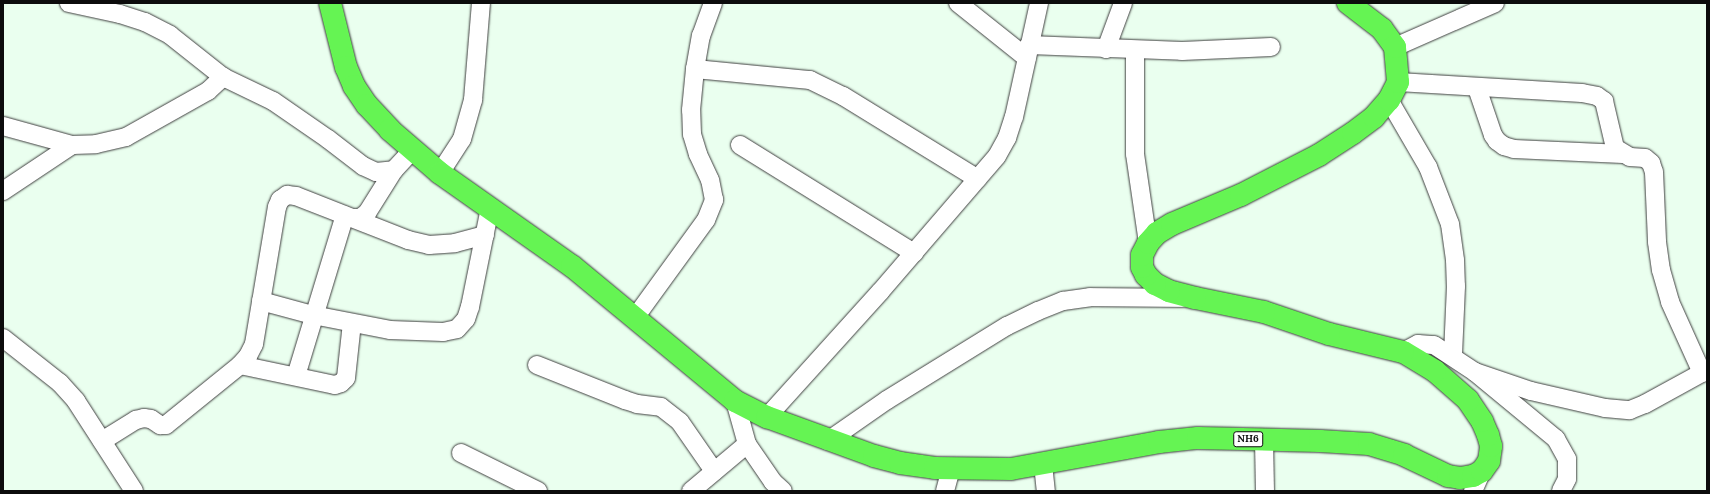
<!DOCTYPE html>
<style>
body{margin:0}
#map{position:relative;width:1710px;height:494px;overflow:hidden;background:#eaffef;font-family:Lora,serif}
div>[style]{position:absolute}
.roads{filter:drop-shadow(0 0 1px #3f3f3f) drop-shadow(0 0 1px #3f3f3f)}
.minor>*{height:18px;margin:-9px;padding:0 9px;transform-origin:9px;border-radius:9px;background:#fff}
.highway>*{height:22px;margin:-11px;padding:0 11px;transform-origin:11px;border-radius:11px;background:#65f453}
span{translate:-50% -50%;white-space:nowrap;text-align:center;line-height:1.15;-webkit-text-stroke:4px #fff;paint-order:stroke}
.shield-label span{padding:1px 3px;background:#fff;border:1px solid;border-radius:3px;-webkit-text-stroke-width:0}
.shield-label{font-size:10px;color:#0c0c0c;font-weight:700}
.frame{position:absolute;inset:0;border:4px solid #0c0c0c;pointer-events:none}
</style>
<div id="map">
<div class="roads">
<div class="minor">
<div style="left:69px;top:3px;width:52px;rotate:12.2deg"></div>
<div style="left:120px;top:14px;width:26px;rotate:18deg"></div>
<div style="left:145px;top:22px;width:28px;rotate:27deg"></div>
<div style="left:170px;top:35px;width:68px;rotate:38.4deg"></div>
<div style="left:223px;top:77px;width:55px;rotate:25.6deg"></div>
<div style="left:273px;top:101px;width:67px;rotate:34.6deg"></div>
<div style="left:328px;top:139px;width:44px;rotate:37.6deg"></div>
<div style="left:363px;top:166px;width:14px;rotate:25deg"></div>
<div style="left:376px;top:172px;width:18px;rotate:-6deg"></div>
<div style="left:394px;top:170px;width:26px;rotate:-47deg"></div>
<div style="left:958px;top:3px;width:88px;rotate:38.6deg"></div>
<div style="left:1029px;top:45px;width:153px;rotate:2.2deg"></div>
<div style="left:1182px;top:51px;width:89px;rotate:-2.6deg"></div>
<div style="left:1395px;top:47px;width:109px;rotate:-23.7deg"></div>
<div style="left:1106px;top:49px;width:49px;rotate:-69.7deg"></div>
<div style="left:1135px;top:50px;width:104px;rotate:90deg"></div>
<div style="left:1135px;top:154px;width:90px;rotate:81.7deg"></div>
<div style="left:695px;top:69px;width:116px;rotate:5.5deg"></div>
<div style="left:810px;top:80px;width:37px;rotate:26deg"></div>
<div style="left:843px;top:96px;width:158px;rotate:31.6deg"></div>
<div style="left:1398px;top:82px;width:184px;rotate:3.4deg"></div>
<div style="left:1582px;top:93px;width:15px;rotate:11deg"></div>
<div style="left:1597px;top:96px;width:9px;rotate:36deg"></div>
<div style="left:1604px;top:101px;width:48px;rotate:76.8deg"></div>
<div style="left:1615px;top:148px;width:17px;rotate:31deg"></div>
<div style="left:1630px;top:157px;width:15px;rotate:4deg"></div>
<div style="left:1645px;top:158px;width:8px;rotate:40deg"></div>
<div style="left:1651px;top:163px;width:9px;rotate:72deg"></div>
<div style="left:1654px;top:172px;width:70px;rotate:87.5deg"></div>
<div style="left:1657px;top:242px;width:28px;rotate:82deg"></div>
<div style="left:1661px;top:270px;width:33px;rotate:74deg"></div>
<div style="left:1670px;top:302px;width:78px;rotate:65.7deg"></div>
<div style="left:1477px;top:88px;width:50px;rotate:71.2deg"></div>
<div style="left:1493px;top:135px;width:7px;rotate:56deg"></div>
<div style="left:1497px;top:141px;width:9px;rotate:36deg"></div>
<div style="left:1504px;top:146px;width:10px;rotate:17deg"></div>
<div style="left:1514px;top:149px;width:109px;rotate:2.6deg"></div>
<div style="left:1389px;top:100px;width:78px;rotate:59.8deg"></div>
<div style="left:1428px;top:167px;width:61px;rotate:68.9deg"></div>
<div style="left:1450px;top:224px;width:36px;rotate:82deg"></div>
<div style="left:1455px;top:260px;width:26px;rotate:88deg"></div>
<div style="left:1456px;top:286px;width:70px;rotate:92.5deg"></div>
<div style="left:3px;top:126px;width:72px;rotate:15.4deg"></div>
<div style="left:72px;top:145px;width:24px;rotate:-2deg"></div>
<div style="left:96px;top:144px;width:31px;rotate:-13deg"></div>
<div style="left:126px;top:137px;width:94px;rotate:-29.3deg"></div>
<div style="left:208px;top:91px;width:21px;rotate:-43deg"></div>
<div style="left:740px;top:145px;width:205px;rotate:31.8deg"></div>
<div style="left:440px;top:173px;width:40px;rotate:-57.1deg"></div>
<div style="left:462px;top:139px;width:41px;rotate:-74.2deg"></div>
<div style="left:473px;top:100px;width:97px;rotate:-85.3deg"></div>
<div style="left:3px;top:191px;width:83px;rotate:-33.7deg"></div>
<div style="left:352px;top:218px;width:60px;rotate:21.4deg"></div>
<div style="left:408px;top:240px;width:22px;rotate:13deg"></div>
<div style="left:429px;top:245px;width:26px;rotate:-4deg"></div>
<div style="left:455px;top:243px;width:31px;rotate:-15deg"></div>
<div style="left:261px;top:301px;width:54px;rotate:15.1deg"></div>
<div style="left:313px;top:315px;width:78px;rotate:11deg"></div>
<div style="left:390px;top:330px;width:53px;rotate:2.2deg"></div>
<div style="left:443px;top:332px;width:14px;rotate:-12deg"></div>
<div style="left:457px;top:329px;width:13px;rotate:-48deg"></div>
<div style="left:466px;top:319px;width:13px;rotate:-72deg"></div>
<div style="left:470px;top:307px;width:101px;rotate:-78.6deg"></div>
<div style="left:634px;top:319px;width:122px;rotate:-54deg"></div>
<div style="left:706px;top:220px;width:22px;rotate:-68deg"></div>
<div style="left:714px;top:200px;width:20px;rotate:-101deg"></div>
<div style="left:710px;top:180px;width:29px;rotate:-115deg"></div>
<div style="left:698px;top:154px;width:21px;rotate:-107deg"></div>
<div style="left:692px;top:134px;width:24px;rotate:-92deg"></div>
<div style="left:691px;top:110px;width:41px;rotate:-84.4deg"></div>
<div style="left:695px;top:69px;width:34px;rotate:-80deg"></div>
<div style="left:701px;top:36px;width:35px;rotate:-70deg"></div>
<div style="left:3px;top:338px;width:73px;rotate:38.3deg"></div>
<div style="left:60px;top:383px;width:24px;rotate:48deg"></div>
<div style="left:76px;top:401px;width:107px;rotate:57.2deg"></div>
<div style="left:1403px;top:352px;width:17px;rotate:-28deg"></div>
<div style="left:1418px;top:344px;width:16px;rotate:4deg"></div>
<div style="left:1434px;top:345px;width:49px;rotate:33.4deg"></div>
<div style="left:1475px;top:372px;width:105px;rotate:39.6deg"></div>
<div style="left:1556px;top:439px;width:23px;rotate:61deg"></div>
<div style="left:1567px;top:459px;width:20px;rotate:90deg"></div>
<div style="left:1567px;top:479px;width:13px;rotate:117deg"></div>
<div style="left:240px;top:365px;width:97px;rotate:11.9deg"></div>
<div style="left:335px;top:385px;width:6px;rotate:-18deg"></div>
<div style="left:341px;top:383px;width:7px;rotate:-45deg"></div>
<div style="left:346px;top:378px;width:55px;rotate:-83.8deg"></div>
<div style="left:537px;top:365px;width:95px;rotate:21.7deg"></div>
<div style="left:625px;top:400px;width:13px;rotate:18deg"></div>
<div style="left:637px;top:404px;width:24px;rotate:7deg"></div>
<div style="left:661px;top:407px;width:24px;rotate:38deg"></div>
<div style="left:680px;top:422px;width:60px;rotate:55.2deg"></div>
<div style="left:1475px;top:372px;width:59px;rotate:18.7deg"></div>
<div style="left:1531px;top:391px;width:76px;rotate:12.9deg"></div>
<div style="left:1605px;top:408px;width:25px;rotate:5deg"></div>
<div style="left:1630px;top:410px;width:16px;rotate:-22deg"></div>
<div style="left:1645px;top:404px;width:71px;rotate:-28.7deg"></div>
<div style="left:296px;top:376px;width:168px;rotate:-73.1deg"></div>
<div style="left:735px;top:401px;width:45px;rotate:74.4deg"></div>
<div style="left:747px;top:444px;width:46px;rotate:55.6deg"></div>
<div style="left:773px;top:482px;width:13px;rotate:42deg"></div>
<div style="left:767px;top:417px;width:169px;rotate:-47.9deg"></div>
<div style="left:880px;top:292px;width:179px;rotate:-49.3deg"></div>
<div style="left:997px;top:156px;width:21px;rotate:-61deg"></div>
<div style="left:1007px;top:138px;width:22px;rotate:-72deg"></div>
<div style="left:1014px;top:117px;width:117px;rotate:-77.6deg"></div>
<div style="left:1264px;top:440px;width:51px;rotate:88.9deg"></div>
<div style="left:102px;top:441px;width:40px;rotate:-32deg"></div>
<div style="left:136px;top:420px;width:8px;rotate:-14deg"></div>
<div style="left:144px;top:418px;width:7px;rotate:8deg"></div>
<div style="left:151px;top:419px;width:11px;rotate:34deg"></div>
<div style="left:160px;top:425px;width:6px"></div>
<div style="left:166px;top:425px;width:95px;rotate:-39deg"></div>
<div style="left:240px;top:365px;width:12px;rotate:-48deg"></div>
<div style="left:248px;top:356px;width:13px;rotate:-63deg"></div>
<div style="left:254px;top:344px;width:139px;rotate:-80.5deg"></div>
<div style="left:277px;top:207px;width:8px;rotate:-67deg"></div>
<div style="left:280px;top:200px;width:9px;rotate:-36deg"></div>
<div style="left:287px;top:195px;width:9px;rotate:6deg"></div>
<div style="left:296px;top:196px;width:60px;rotate:21.4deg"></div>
<div style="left:352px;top:218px;width:8px"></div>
<div style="left:360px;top:218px;width:9px;rotate:-36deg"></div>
<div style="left:367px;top:213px;width:51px;rotate:-57.9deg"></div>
<div style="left:828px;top:441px;width:72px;rotate:-34.8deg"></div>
<div style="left:887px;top:400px;width:141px;rotate:-31.7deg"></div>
<div style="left:1007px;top:326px;width:34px;rotate:-26deg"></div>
<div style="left:1038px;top:311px;width:27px;rotate:-22deg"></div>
<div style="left:1063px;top:301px;width:27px;rotate:-8deg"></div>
<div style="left:1090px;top:297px;width:92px;rotate:0.6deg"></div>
<div style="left:461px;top:453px;width:86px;rotate:26.3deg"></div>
<div style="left:1043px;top:464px;width:27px;rotate:84deg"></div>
<div style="left:691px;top:491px;width:73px;rotate:-40deg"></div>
<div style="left:945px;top:491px;width:24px;rotate:-75deg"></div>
<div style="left:1473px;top:491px;width:22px;rotate:-66deg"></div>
</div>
<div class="highway">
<div style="left:330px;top:3px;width:66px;rotate:76deg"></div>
<div style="left:346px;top:67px;width:21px;rotate:67deg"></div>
<div style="left:354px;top:86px;width:23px;rotate:56deg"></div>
<div style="left:367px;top:105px;width:34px;rotate:47deg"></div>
<div style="left:390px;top:130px;width:66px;rotate:40.7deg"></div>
<div style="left:440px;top:173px;width:161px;rotate:35.2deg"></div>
<div style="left:572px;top:266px;width:212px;rotate:39.6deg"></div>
<div style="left:735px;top:401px;width:36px;rotate:27deg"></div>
<div style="left:767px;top:417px;width:114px;rotate:20deg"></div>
<div style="left:874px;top:456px;width:27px;rotate:15deg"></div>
<div style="left:900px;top:463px;width:35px;rotate:8deg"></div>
<div style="left:935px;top:468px;width:76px;rotate:0.8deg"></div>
<div style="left:1011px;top:469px;width:150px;rotate:-10.3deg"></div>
<div style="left:1159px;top:442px;width:39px;rotate:-6deg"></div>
<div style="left:1198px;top:438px;width:122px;rotate:1.4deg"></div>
<div style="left:1320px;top:441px;width:49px;rotate:3.5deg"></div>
<div style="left:1369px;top:444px;width:37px;rotate:17deg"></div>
<div style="left:1404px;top:455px;width:49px;rotate:25.5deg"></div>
<div style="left:1448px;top:476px;width:12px;rotate:9deg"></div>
<div style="left:1460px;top:478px;width:13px;rotate:-9deg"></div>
<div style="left:1473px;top:476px;width:10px;rotate:-29deg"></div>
<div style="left:1482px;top:471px;width:12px;rotate:-55deg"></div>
<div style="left:1489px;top:461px;width:15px;rotate:-82deg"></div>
<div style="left:1491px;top:446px;width:11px;rotate:-105deg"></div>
<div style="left:1488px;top:435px;width:15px;rotate:-113deg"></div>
<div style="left:1482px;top:421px;width:25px;rotate:-124deg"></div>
<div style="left:1468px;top:400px;width:44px;rotate:-138.7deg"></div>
<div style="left:1435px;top:371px;width:37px;rotate:-149deg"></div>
<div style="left:1403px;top:352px;width:76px;rotate:-166.3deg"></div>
<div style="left:1329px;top:334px;width:69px;rotate:-161.3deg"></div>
<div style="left:1264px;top:312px;width:70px;rotate:-168.5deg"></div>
<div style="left:1195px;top:298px;width:27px;rotate:-165deg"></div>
<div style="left:1169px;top:291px;width:16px;rotate:-153deg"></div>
<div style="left:1155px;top:284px;width:13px;rotate:-135deg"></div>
<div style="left:1146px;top:275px;width:9px;rotate:-117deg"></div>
<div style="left:1142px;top:267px;width:12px;rotate:-90deg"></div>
<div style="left:1142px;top:255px;width:13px;rotate:-63deg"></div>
<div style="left:1148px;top:243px;width:13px;rotate:-48deg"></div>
<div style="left:1157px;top:233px;width:17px;rotate:-31deg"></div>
<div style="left:1172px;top:224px;width:75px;rotate:-22.8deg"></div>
<div style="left:1241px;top:195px;width:88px;rotate:-27.1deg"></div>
<div style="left:1319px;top:155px;width:40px;rotate:-32.9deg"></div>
<div style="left:1353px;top:133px;width:26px;rotate:-37deg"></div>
<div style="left:1374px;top:117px;width:23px;rotate:-49deg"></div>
<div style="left:1389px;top:100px;width:20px;rotate:-63deg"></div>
<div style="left:1398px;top:82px;width:35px;rotate:-95deg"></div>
<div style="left:1395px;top:47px;width:22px;rotate:-126deg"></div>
<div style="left:1382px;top:29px;width:43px;rotate:-142.6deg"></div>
</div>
</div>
<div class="shield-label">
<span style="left:1248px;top:439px">NH6</span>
</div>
<div class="frame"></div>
</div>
